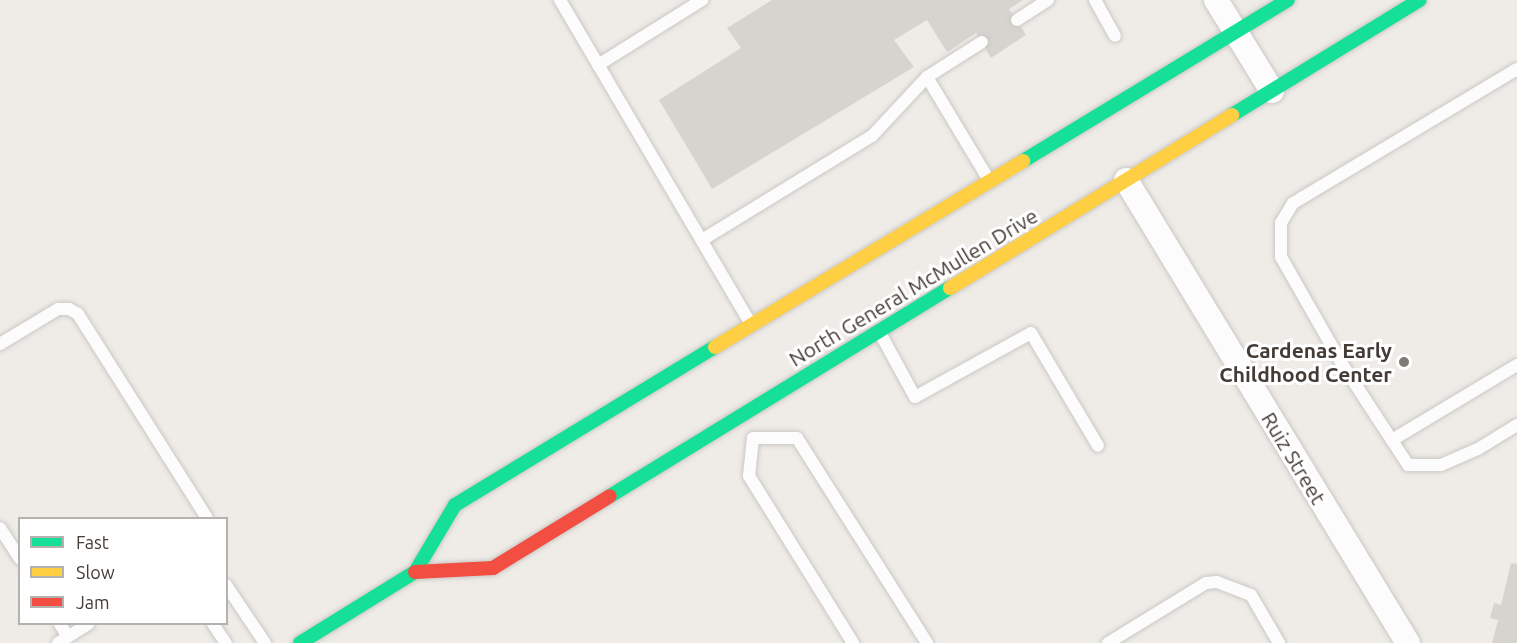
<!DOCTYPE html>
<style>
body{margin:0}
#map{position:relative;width:1517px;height:643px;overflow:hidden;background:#efece8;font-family:Ubuntu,sans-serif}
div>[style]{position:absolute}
.building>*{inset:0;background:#d7d3cf}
.roads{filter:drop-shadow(0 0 2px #cbc8c4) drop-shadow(0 0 2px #cbc8c4)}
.lane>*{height:12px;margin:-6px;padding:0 6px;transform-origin:6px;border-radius:6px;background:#fdfcfc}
.street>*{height:24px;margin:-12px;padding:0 12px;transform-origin:12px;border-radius:12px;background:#fdfcfc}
.fast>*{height:14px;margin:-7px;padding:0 7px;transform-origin:7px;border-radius:7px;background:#16e098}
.slow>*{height:14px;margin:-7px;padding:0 7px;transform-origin:7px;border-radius:7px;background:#ffcf43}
.jam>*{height:14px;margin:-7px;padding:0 7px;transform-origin:7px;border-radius:7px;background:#f24e42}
.dots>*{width:16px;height:16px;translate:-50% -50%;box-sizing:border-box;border:3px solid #fff;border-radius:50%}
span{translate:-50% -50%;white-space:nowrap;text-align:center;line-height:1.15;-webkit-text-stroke:6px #fff;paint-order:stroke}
.street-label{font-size:21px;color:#443b35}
.poi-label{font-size:21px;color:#443b35;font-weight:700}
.right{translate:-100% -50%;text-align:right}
.legend{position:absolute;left:18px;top:517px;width:210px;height:108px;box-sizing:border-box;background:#fff;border:2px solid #b4b1ae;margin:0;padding:8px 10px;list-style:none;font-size:18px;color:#443b35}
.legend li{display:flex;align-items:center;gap:12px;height:30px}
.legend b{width:30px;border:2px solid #b4b1ae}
</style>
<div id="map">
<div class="building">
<div style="clip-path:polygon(772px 0,1023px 0,1009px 9px,1026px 35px,991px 58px,976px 33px,947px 52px,927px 20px,894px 40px,914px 67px,712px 189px,659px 100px,741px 48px,727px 28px)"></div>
<div style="clip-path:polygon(1511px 563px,1517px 564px,1517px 643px,1492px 643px,1498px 620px,1490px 618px,1494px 603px,1501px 605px)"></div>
</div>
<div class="roads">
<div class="lane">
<div style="left:560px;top:0;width:376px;rotate:59.5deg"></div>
<div style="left:1095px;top:0;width:41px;rotate:60.9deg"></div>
<div style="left:1017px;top:20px;width:37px;rotate:-33deg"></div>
<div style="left:598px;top:65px;width:123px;rotate:-32deg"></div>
<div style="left:1517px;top:69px;width:261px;rotate:149.1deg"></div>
<div style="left:1293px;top:203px;width:23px;rotate:121deg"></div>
<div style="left:1281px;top:223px;width:34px;rotate:90deg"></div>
<div style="left:1281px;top:257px;width:123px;rotate:60.3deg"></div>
<div style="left:1342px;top:364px;width:121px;rotate:56.8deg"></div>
<div style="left:1408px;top:465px;width:33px"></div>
<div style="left:1441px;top:465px;width:40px;rotate:-23.4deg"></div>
<div style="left:1478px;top:449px;width:46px;rotate:-31.6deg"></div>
<div style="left:927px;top:77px;width:120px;rotate:59deg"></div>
<div style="left:702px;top:240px;width:199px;rotate:-31.5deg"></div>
<div style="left:872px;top:136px;width:81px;rotate:-47deg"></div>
<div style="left:927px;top:77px;width:65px;rotate:-32.5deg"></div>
<div style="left:880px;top:333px;width:73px;rotate:61.3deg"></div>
<div style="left:915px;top:397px;width:132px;rotate:-28.9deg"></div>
<div style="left:1031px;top:333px;width:131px;rotate:59.3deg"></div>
<div style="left:0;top:344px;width:68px;rotate:-31.1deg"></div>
<div style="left:58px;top:309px;width:11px"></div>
<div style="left:69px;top:309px;width:10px;rotate:29deg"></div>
<div style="left:78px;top:314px;width:241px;rotate:57.7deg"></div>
<div style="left:1392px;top:440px;width:146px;rotate:-31deg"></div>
<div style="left:0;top:528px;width:37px;rotate:57deg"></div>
<div style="left:226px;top:585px;width:70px;rotate:56.1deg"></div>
<div style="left:60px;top:624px;width:15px;rotate:58deg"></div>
<div style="left:213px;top:624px;width:23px;rotate:56deg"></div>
<div style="left:58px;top:643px;width:36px;rotate:-32deg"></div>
<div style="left:853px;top:643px;width:197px;rotate:-121.9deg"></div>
<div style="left:749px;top:476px;width:38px;rotate:-84deg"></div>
<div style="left:753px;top:438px;width:44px"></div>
<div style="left:797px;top:438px;width:243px;rotate:57.6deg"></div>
<div style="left:1108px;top:643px;width:115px;rotate:-31.5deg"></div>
<div style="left:1206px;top:583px;width:11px;rotate:-5deg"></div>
<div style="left:1217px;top:582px;width:36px;rotate:21deg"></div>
<div style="left:1251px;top:595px;width:56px;rotate:59.7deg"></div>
</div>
<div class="street">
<div style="left:1216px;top:0;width:107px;rotate:58.4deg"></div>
<div style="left:1126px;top:180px;width:542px;rotate:58.66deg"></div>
</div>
<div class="fast">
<div style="left:1232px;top:115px;width:220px;rotate:-31.5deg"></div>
<div style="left:1023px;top:161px;width:310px;rotate:-31.3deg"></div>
<div style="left:610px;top:496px;width:399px;rotate:-31.5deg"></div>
<div style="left:300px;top:643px;width:135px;rotate:-31.7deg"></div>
<div style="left:415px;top:572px;width:78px;rotate:-59.2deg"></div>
<div style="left:455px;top:505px;width:304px;rotate:-31.3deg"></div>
</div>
<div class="slow">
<div style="left:950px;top:288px;width:331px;rotate:-31.5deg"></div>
<div style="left:715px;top:347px;width:360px;rotate:-31.1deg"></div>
</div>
<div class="jam">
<div style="left:415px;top:572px;width:78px;rotate:-2.9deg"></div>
<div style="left:493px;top:568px;width:137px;rotate:-31.6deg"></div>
</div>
</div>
<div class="dots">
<div style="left:1404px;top:362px;background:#807974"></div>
</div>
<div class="street-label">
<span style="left:913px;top:287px;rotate:-31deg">North General McMullen Drive</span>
<span style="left:1294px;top:458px;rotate:59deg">Ruiz Street</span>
</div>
<div class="poi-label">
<span class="right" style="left:1392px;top:362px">Cardenas Early<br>Childhood Center</span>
</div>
<ul class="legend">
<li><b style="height:8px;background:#16e098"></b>Fast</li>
<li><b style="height:8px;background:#ffcf43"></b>Slow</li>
<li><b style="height:8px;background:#f24e42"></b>Jam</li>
</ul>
</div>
